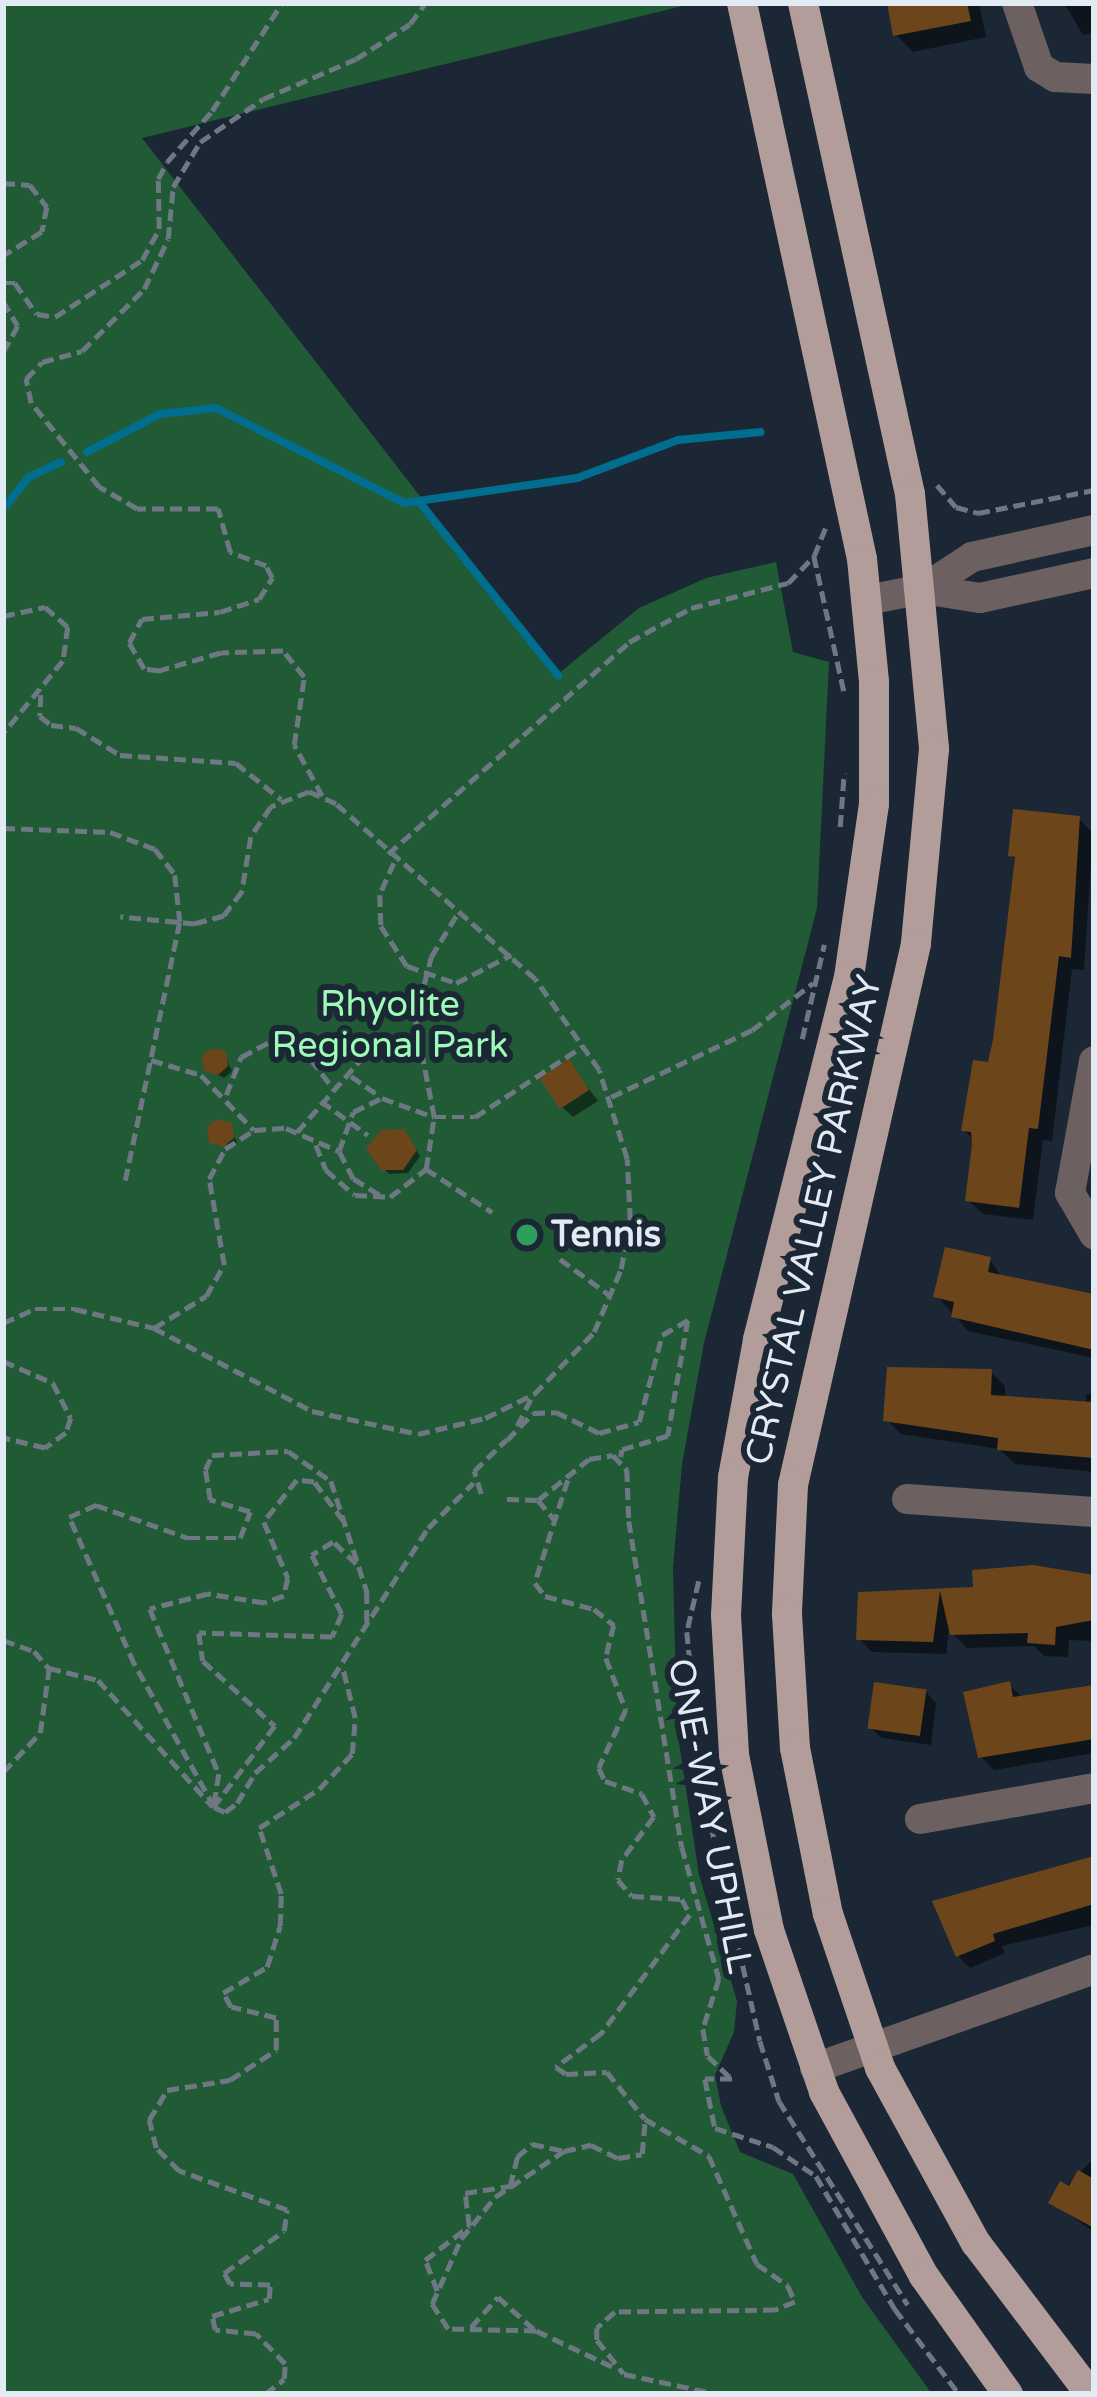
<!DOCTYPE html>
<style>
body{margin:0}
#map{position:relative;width:1097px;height:2397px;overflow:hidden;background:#1b2734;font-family:"Varela Round",sans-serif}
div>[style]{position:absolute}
.green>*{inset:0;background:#205b35}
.shadow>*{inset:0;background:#0007}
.stream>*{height:8px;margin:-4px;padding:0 4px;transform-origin:4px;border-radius:4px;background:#016e90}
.building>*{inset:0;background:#6c451a;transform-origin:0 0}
.path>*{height:4.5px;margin-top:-2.25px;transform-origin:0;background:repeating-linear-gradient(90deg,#6e7883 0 12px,transparent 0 18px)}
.minor>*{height:30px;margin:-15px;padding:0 15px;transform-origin:15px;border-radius:15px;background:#6c6160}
.major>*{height:30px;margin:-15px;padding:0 15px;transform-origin:15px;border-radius:15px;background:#b29d9a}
.dots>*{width:33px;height:33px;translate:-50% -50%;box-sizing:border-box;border:6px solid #1b2734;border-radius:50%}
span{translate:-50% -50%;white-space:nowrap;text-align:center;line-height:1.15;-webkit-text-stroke:12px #1b2734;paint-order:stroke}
.park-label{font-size:36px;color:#9dfab8}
.street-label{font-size:36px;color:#e2eaf3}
.poi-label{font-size:36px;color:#e2eaf3;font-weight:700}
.left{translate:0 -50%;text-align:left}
.frame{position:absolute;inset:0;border:6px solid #e2eaf3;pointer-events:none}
</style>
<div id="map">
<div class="green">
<div style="clip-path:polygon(3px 3px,695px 3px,142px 138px,558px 674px,639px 608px,706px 578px,776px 562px,793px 652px,829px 662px,817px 908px,704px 1343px,682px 1464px,673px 1568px,677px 1729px,699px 1875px,737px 2001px,734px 2032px,715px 2075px,721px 2106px,740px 2152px,793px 2174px,862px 2297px,932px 2394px,3px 2394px)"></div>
</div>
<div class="shadow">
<div style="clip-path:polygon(890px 3px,979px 3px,986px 37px,913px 52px,896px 35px)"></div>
<div style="clip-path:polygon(1064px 3px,1094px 3px,1094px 33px,1083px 35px)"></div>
<div style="clip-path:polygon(1079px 819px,1093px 833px,1084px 970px,1072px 969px,1052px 1141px,1043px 1140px,1033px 1220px,983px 1214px,968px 1200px,975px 1141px,964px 1130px,991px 1065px,1018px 862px,1011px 855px)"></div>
<div style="clip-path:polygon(224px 1054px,232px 1071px,224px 1078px,207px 1069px)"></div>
<div style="clip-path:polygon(569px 1063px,598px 1101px,573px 1117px,562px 1107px)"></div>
<div style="clip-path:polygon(230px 1126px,237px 1143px,217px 1146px,212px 1141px)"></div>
<div style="clip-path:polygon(408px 1137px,420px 1156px,408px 1173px,389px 1174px,383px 1168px)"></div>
<div style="clip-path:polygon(990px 1260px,1003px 1279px,1094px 1297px,1094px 1358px,968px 1331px,937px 1296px)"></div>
<div style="clip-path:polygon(991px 1372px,1005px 1386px,1005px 1399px,1086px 1405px,1086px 1394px,1094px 1394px,1094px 1472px,1015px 1464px,999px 1449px,901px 1434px,887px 1420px)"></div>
<div style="clip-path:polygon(1033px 1568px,1094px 1577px,1094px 1641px,1069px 1640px,1068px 1657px,1044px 1656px,1034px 1646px,967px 1648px,949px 1630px,946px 1654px,872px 1652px,859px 1639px,861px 1595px,976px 1590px)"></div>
<div style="clip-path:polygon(1009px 1685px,1023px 1698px,1094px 1689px,1094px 1753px,994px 1770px,981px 1757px)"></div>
<div style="clip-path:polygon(926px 1692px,936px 1703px,931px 1745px,882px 1738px,871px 1728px)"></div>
<div style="clip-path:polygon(1094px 1861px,1094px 1925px,1002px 1946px,1005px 1953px,970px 1968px,958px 1956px)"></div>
<div style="clip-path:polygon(1094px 2158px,1094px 2232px,1052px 2202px)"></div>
</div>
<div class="stream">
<div style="left:87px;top:452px;width:82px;rotate:-27.5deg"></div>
<div style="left:160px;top:414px;width:56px;rotate:-6.1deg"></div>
<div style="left:216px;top:408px;width:211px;rotate:26.8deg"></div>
<div style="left:404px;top:503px;width:175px;rotate:-8.2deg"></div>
<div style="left:577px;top:478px;width:108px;rotate:-20.6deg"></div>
<div style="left:678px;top:440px;width:83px;rotate:-5.5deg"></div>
<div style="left:420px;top:503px;width:221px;rotate:51.3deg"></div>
<div style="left:3px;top:509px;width:41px;rotate:-50.9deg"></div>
<div style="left:29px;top:477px;width:35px;rotate:-25deg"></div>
</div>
<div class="building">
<div style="clip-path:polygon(887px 3px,967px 3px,971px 21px,893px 36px)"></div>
<div style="clip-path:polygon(1013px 809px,1080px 816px,1071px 958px,1059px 956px,1038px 1129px,1029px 1128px,1019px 1208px,965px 1201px,972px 1144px,971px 1132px,961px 1131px,973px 1060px,988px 1062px,993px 1040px,1015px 857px,1008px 856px)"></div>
<div style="clip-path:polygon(212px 1048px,226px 1051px,228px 1066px,218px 1075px,204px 1071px,202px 1056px)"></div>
<div style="left:569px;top:1059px;width:37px;height:35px;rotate:57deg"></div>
<div style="clip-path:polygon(217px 1119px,232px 1123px,234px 1138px,223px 1147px,209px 1143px,207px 1127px)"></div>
<div style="clip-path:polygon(404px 1129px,417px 1150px,403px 1170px,381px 1170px,366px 1149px,381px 1130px)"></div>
<div style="clip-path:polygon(945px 1247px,991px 1257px,988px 1272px,1094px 1294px,1094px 1350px,951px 1317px,954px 1302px,933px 1297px)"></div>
<div style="clip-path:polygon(887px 1367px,992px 1369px,991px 1395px,1094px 1402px,1094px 1458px,997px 1450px,998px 1438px,883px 1421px)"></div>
<div style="clip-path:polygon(1033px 1565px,1094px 1575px,1094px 1620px,1056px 1627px,1055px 1645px,1027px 1643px,1028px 1633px,950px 1635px,940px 1591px,933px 1642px,856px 1640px,858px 1592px,973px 1587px,972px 1570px)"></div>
<div style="clip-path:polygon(1010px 1681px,1013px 1697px,1094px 1685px,1094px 1739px,978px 1758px,963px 1692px)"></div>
<div style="left:874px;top:1682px;width:53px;height:47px;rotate:8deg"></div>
<div style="clip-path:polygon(1094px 1856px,1094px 1904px,993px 1934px,995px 1941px,956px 1957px,932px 1901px)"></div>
<div style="clip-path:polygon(1078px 2170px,1094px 2179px,1094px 2228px,1048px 2203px,1060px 2181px,1069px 2186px)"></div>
</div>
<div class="path">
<div style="left:3px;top:183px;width:27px;rotate:4deg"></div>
<div style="left:30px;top:185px;width:28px;rotate:52deg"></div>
<div style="left:47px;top:207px;width:25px;rotate:101deg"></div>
<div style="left:42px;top:232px;width:46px;rotate:148.4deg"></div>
<div style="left:3px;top:283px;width:12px"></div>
<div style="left:15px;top:283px;width:38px;rotate:55deg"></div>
<div style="left:37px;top:314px;width:18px;rotate:9deg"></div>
<div style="left:55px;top:317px;width:104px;rotate:-33.2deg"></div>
<div style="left:142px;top:260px;width:35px;rotate:-61deg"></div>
<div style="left:159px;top:229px;width:50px;rotate:-91.1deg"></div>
<div style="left:158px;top:179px;width:19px;rotate:-62deg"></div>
<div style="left:167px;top:162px;width:68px;rotate:-48.6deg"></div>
<div style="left:212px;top:111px;width:129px;rotate:-57.1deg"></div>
<div style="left:3px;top:301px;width:29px;rotate:59deg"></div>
<div style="left:18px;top:326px;width:31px;rotate:119deg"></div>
<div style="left:937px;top:485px;width:29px;rotate:49deg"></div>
<div style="left:956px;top:507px;width:23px;rotate:15deg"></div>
<div style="left:978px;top:513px;width:118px;rotate:-11.2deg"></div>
<div style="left:814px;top:556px;width:143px;rotate:77.5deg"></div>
<div style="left:3px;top:616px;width:43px;rotate:-12.1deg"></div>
<div style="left:45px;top:607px;width:30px;rotate:41deg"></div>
<div style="left:68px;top:627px;width:34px;rotate:98deg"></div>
<div style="left:63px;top:661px;width:94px;rotate:129.4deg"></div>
<div style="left:41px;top:695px;width:21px;rotate:93deg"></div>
<div style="left:40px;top:716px;width:14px;rotate:39deg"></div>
<div style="left:51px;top:725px;width:25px;rotate:7deg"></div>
<div style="left:76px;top:728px;width:52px;rotate:31.5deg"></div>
<div style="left:120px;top:755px;width:116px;rotate:3.9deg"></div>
<div style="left:236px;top:763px;width:58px;rotate:38.7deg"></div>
<div style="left:322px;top:796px;width:58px;rotate:-118.8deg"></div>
<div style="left:294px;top:745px;width:69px;rotate:-81.6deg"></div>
<div style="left:304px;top:677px;width:33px;rotate:-129deg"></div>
<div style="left:283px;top:651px;width:62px;rotate:178.2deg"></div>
<div style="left:221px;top:653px;width:65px;rotate:163.8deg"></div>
<div style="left:159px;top:671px;width:15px;rotate:-172deg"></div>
<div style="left:144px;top:669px;width:30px;rotate:-120deg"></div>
<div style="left:129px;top:643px;width:27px;rotate:-62deg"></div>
<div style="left:142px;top:619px;width:78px;rotate:-5.1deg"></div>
<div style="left:220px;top:612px;width:41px;rotate:-18.4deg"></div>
<div style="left:259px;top:599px;width:25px;rotate:-58deg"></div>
<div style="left:272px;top:578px;width:13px;rotate:-117deg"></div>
<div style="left:266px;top:566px;width:39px;rotate:-159deg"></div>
<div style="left:230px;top:552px;width:45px;rotate:-105.6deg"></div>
<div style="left:218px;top:509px;width:81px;rotate:180deg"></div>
<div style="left:137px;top:509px;width:44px;rotate:-149.9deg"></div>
<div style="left:99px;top:487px;width:108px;rotate:-129deg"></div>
<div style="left:31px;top:403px;width:25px;rotate:-102deg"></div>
<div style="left:26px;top:379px;width:23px;rotate:-47deg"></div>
<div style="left:42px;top:362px;width:41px;rotate:-15.4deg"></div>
<div style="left:82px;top:351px;width:88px;rotate:-45deg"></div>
<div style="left:144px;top:289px;width:55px;rotate:-64.4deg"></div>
<div style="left:168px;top:239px;width:52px;rotate:-84.5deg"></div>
<div style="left:173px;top:187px;width:52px;rotate:-59deg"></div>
<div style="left:200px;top:142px;width:76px;rotate:-34.3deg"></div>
<div style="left:263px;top:99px;width:101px;rotate:-23.3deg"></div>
<div style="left:356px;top:59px;width:64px;rotate:-32.9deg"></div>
<div style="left:410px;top:24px;width:26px;rotate:-54deg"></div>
<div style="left:840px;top:827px;width:54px;rotate:-85.8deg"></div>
<div style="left:3px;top:828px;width:107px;rotate:2.1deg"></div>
<div style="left:110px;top:832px;width:48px;rotate:20.7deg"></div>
<div style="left:155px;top:849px;width:33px;rotate:52deg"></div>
<div style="left:175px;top:875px;width:47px;rotate:83.9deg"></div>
<div style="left:180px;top:922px;width:267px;rotate:101.9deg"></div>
<div style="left:388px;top:854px;width:321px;rotate:-41.3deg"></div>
<div style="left:629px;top:642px;width:71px;rotate:-28.7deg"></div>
<div style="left:691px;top:608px;width:100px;rotate:-14.5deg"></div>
<div style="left:788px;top:583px;width:37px;rotate:-46deg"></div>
<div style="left:814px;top:556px;width:31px;rotate:-68deg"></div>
<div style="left:394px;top:863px;width:35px;rotate:114deg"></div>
<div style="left:380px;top:895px;width:31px;rotate:88deg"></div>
<div style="left:381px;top:926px;width:48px;rotate:57deg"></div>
<div style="left:407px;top:966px;width:52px;rotate:19.1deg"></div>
<div style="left:456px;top:983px;width:62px;rotate:-27deg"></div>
<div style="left:802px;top:1039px;width:97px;rotate:-76.8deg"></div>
<div style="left:151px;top:1060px;width:52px;rotate:16.7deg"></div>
<div style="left:201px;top:1075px;width:76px;rotate:46.1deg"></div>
<div style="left:351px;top:1076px;width:35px;rotate:35deg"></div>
<div style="left:226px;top:1095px;width:41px;rotate:-68.5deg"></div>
<div style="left:241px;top:1057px;width:40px;rotate:-28deg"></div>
<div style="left:276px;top:1038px;width:25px;rotate:16deg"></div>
<div style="left:300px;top:1045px;width:54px;rotate:52.5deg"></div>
<div style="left:611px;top:1097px;width:156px;rotate:-25.4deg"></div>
<div style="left:752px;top:1030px;width:77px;rotate:-37.6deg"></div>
<div style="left:321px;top:1101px;width:58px;rotate:35.9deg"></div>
<div style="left:297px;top:1132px;width:111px;rotate:-48.7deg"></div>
<div style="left:370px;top:1049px;width:44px;rotate:-17.2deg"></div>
<div style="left:316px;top:1145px;width:27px;rotate:68deg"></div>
<div style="left:326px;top:1170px;width:38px;rotate:41deg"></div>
<div style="left:355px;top:1195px;width:35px;rotate:3deg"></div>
<div style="left:390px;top:1197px;width:46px;rotate:-37.9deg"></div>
<div style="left:426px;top:1169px;width:53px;rotate:-81.3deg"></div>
<div style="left:434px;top:1117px;width:100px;rotate:-101deg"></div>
<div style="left:415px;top:1019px;width:64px;rotate:-75.5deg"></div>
<div style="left:431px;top:957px;width:54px;rotate:-58.7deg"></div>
<div style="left:426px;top:1169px;width:79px;rotate:33.1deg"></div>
<div style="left:379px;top:1195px;width:31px;rotate:-148deg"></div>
<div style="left:353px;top:1179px;width:31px;rotate:-117deg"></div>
<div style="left:339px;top:1151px;width:41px;rotate:-70.3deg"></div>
<div style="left:353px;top:1112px;width:32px;rotate:-26deg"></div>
<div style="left:382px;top:1098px;width:55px;rotate:20.1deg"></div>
<div style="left:434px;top:1117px;width:41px"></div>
<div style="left:475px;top:1117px;width:129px;rotate:-33.3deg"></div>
<div style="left:560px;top:1259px;width:63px;rotate:36deg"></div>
<div style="left:3px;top:1323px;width:35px;rotate:-24deg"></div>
<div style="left:35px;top:1309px;width:40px"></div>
<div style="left:75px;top:1309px;width:81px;rotate:13.5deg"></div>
<div style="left:154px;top:1328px;width:178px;rotate:27.7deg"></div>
<div style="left:312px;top:1411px;width:108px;rotate:12.2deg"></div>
<div style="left:418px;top:1434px;width:69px;rotate:-13.4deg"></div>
<div style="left:485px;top:1418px;width:55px;rotate:-26.1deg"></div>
<div style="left:534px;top:1394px;width:86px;rotate:-45.9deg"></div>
<div style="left:594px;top:1332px;width:69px;rotate:-66.8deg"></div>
<div style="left:621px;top:1269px;width:50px;rotate:-79.6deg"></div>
<div style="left:630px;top:1220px;width:61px;rotate:-92.8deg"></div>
<div style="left:627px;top:1159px;width:93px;rotate:-107.5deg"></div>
<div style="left:599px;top:1070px;width:111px;rotate:-125.1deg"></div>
<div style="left:535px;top:979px;width:265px;rotate:-138.7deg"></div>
<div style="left:336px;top:804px;width:30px;rotate:-156deg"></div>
<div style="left:309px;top:792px;width:41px;rotate:158.5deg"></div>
<div style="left:271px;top:807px;width:36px;rotate:124deg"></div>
<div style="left:251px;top:837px;width:56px;rotate:99.3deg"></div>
<div style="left:242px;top:892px;width:30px;rotate:127deg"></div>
<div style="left:224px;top:916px;width:30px;rotate:165deg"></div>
<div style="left:195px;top:924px;width:75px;rotate:-174.7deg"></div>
<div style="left:154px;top:1328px;width:61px;rotate:-31.6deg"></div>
<div style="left:206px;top:1296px;width:36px;rotate:-60deg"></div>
<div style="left:224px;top:1265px;width:87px;rotate:-99.9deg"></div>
<div style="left:209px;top:1179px;width:34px;rotate:-62deg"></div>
<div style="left:225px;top:1149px;width:35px;rotate:-33deg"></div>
<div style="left:254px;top:1130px;width:32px;rotate:-4deg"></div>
<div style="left:286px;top:1128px;width:58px;rotate:23.5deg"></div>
<div style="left:3px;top:1361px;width:55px;rotate:23.7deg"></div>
<div style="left:53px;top:1383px;width:39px;rotate:63deg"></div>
<div style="left:71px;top:1418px;width:16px;rotate:108deg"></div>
<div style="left:66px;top:1433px;width:26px;rotate:144deg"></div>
<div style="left:45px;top:1448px;width:43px;rotate:-166.6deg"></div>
<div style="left:517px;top:1426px;width:30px;rotate:-63deg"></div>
<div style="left:507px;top:1440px;width:37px;rotate:-46deg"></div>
<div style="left:533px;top:1413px;width:23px;rotate:-2deg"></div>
<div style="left:556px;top:1412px;width:48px;rotate:26deg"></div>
<div style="left:599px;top:1433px;width:41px;rotate:-15.4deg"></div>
<div style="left:639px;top:1422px;width:90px;rotate:-75.2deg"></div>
<div style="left:662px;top:1335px;width:30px;rotate:-30deg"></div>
<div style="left:688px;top:1320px;width:118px;rotate:99.8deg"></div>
<div style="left:668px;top:1436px;width:48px;rotate:163.1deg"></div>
<div style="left:622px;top:1450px;width:7px;rotate:98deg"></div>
<div style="left:568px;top:1480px;width:108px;rotate:107.8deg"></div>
<div style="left:535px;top:1583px;width:16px;rotate:52deg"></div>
<div style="left:545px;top:1596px;width:51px;rotate:14.9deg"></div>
<div style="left:594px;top:1609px;width:26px;rotate:39deg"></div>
<div style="left:614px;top:1625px;width:34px;rotate:104deg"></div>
<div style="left:606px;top:1658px;width:56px;rotate:69deg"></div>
<div style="left:626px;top:1710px;width:64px;rotate:115deg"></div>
<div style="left:599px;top:1768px;width:14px;rotate:65deg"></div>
<div style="left:605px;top:1781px;width:39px;rotate:19deg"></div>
<div style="left:642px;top:1794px;width:26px;rotate:62deg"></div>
<div style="left:654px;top:1817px;width:54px;rotate:126.7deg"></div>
<div style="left:622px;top:1860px;width:20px;rotate:101deg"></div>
<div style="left:618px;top:1880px;width:21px;rotate:49deg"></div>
<div style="left:632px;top:1896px;width:50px;rotate:3.4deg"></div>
<div style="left:682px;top:1899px;width:18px;rotate:63deg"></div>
<div style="left:690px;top:1915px;width:149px;rotate:126.8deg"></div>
<div style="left:601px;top:2034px;width:56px;rotate:143.7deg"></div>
<div style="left:556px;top:2067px;width:12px;rotate:35deg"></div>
<div style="left:566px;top:2074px;width:41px;rotate:-2.8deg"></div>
<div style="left:607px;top:2072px;width:60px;rotate:51deg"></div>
<div style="left:645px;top:2119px;width:74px;rotate:30deg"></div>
<div style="left:709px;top:2156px;width:118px;rotate:66deg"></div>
<div style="left:757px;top:2264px;width:38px;rotate:35deg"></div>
<div style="left:788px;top:2286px;width:17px;rotate:66deg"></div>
<div style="left:795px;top:2302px;width:22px;rotate:158deg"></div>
<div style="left:775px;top:2310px;width:160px;rotate:179.3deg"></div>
<div style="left:615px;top:2312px;width:24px;rotate:138deg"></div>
<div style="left:597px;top:2328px;width:12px;rotate:90deg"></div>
<div style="left:597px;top:2340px;width:43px;rotate:51.5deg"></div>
<div style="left:624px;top:2374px;width:95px;rotate:12.1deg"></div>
<div style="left:481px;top:1494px;width:24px;rotate:-107deg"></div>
<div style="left:474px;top:1471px;width:45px;rotate:-44.1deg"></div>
<div style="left:507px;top:1499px;width:31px;rotate:2deg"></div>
<div style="left:538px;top:1500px;width:26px;rotate:50deg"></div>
<div style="left:538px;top:1500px;width:65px;rotate:-38.8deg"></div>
<div style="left:589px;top:1459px;width:24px;rotate:-9deg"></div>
<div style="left:613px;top:1455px;width:21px;rotate:47deg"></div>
<div style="left:627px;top:1470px;width:51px;rotate:87.8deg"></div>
<div style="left:629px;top:1521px;width:330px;rotate:80.8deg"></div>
<div style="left:682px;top:1847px;width:137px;rotate:74.3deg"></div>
<div style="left:719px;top:1979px;width:52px;rotate:107.7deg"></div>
<div style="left:703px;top:2029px;width:27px;rotate:80deg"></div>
<div style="left:708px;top:2056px;width:33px;rotate:44deg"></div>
<div style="left:732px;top:2079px;width:27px;rotate:180deg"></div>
<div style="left:705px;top:2079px;width:50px;rotate:78.5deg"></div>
<div style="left:715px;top:2128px;width:61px;rotate:18.1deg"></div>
<div style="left:773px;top:2147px;width:52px;rotate:34deg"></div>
<div style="left:816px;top:2176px;width:155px;rotate:59.3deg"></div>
<div style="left:895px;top:2309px;width:106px;rotate:53deg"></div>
<div style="left:343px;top:1521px;width:49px;rotate:-126.6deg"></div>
<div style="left:314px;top:1482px;width:17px;rotate:-173deg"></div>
<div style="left:297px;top:1480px;width:53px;rotate:128.2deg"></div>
<div style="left:264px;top:1522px;width:61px;rotate:66.8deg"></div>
<div style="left:288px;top:1578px;width:18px;rotate:103deg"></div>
<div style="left:284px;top:1596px;width:21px;rotate:161deg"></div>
<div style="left:264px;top:1603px;width:57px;rotate:-170.9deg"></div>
<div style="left:208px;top:1594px;width:60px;rotate:165.5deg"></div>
<div style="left:150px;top:1609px;width:179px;rotate:67.3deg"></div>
<div style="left:219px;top:1774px;width:33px;rotate:99deg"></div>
<div style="left:214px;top:1807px;width:164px;rotate:-119.2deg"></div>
<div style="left:134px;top:1664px;width:161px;rotate:-113.9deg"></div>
<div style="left:69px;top:1517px;width:30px;rotate:-24deg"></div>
<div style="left:96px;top:1505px;width:98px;rotate:19.7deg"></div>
<div style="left:188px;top:1538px;width:52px"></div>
<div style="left:240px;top:1538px;width:28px;rotate:-69deg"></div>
<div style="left:250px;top:1512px;width:42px;rotate:-163.3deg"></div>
<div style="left:210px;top:1500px;width:30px;rotate:-99deg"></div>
<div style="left:205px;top:1470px;width:17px;rotate:-65deg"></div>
<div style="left:212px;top:1455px;width:76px;rotate:-3deg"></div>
<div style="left:288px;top:1451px;width:52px;rotate:34.9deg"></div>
<div style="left:331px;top:1481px;width:117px;rotate:72deg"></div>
<div style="left:367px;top:1592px;width:35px;rotate:90deg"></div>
<div style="left:356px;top:1564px;width:32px;rotate:-136deg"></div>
<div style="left:333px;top:1542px;width:25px;rotate:148deg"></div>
<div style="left:312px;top:1555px;width:66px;rotate:63deg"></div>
<div style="left:342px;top:1614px;width:25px;rotate:113deg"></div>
<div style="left:332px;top:1637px;width:133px;rotate:-178.3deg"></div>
<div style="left:199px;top:1633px;width:28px;rotate:82deg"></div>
<div style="left:203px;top:1661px;width:97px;rotate:42.1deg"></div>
<div style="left:275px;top:1726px;width:101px;rotate:127deg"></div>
<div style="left:214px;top:1807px;width:12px;rotate:24deg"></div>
<div style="left:225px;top:1812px;width:15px;rotate:-37deg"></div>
<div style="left:237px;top:1803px;width:35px;rotate:-59deg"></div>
<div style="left:255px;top:1773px;width:52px;rotate:-41.9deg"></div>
<div style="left:294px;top:1738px;width:249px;rotate:-57.5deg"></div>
<div style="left:428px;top:1528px;width:64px;rotate:-45deg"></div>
<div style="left:699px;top:1581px;width:52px;rotate:103.2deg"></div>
<div style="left:687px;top:1632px;width:159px;rotate:84.2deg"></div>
<div style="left:703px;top:1790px;width:257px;rotate:77.2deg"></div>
<div style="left:760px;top:2041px;width:63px;rotate:72.4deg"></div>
<div style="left:779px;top:2101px;width:241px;rotate:57.7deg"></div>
<div style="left:3px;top:1640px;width:33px;rotate:20deg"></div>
<div style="left:34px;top:1651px;width:23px;rotate:49deg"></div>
<div style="left:49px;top:1668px;width:50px;rotate:13.8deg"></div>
<div style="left:98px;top:1680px;width:171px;rotate:47.8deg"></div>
<div style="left:3px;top:1772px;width:54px;rotate:-46.5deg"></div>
<div style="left:40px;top:1733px;width:66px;rotate:-82.1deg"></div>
<div style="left:437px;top:2291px;width:33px;rotate:-111deg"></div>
<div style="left:425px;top:2260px;width:56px;rotate:-37.7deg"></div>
<div style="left:469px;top:2226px;width:33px;rotate:-97deg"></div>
<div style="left:465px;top:2193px;width:46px;rotate:-8.8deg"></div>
<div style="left:510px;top:2186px;width:30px;rotate:-76deg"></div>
<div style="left:517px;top:2157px;width:20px;rotate:-41deg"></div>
<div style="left:532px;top:2144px;width:33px;rotate:12deg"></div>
<div style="left:471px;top:2327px;width:40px;rotate:-48deg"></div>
<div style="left:498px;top:2297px;width:51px;rotate:41.8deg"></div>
<div style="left:612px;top:2367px;width:84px;rotate:-154.7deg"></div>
<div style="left:536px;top:2331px;width:88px;rotate:-178.7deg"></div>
<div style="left:448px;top:2329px;width:30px;rotate:-123deg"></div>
<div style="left:432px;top:2304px;width:71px;rotate:-66deg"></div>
<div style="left:461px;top:2239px;width:54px;rotate:-51deg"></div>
<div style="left:495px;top:2197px;width:83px;rotate:-33.7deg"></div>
<div style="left:564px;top:2151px;width:28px;rotate:-13deg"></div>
<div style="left:591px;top:2145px;width:30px;rotate:26deg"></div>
<div style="left:618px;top:2158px;width:24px;rotate:-9deg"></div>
<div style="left:642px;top:2154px;width:35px;rotate:-85deg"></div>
<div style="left:265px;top:2394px;width:24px;rotate:-38deg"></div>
<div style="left:284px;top:2379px;width:15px;rotate:-86deg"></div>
<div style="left:285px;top:2364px;width:42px;rotate:-134deg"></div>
<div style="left:256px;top:2334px;width:41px;rotate:-174.4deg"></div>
<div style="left:215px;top:2330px;width:14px;rotate:-102deg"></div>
<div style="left:212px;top:2316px;width:59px;rotate:-16.6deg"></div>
<div style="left:269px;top:2299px;width:14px;rotate:-86deg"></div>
<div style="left:270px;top:2285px;width:40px;rotate:-178.6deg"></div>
<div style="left:230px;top:2284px;width:13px;rotate:-119deg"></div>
<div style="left:224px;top:2273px;width:73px;rotate:-35deg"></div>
<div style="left:284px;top:2231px;width:21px;rotate:-82deg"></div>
<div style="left:287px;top:2210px;width:115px;rotate:-160.1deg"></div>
<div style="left:179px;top:2171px;width:33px;rotate:-135deg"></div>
<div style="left:156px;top:2148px;width:29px;rotate:-104deg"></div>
<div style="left:149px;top:2120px;width:35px;rotate:-59deg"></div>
<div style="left:167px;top:2090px;width:64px;rotate:-9deg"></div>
<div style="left:230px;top:2080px;width:55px;rotate:-33.1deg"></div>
<div style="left:276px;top:2050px;width:32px;rotate:-90deg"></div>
<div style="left:276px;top:2018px;width:46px;rotate:-166.3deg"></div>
<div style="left:231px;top:2007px;width:16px;rotate:-120deg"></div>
<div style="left:223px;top:1993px;width:51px;rotate:-30.6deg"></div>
<div style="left:267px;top:1967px;width:43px;rotate:-72.4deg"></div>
<div style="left:280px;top:1926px;width:32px;rotate:-88deg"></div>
<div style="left:281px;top:1894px;width:70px;rotate:-108.4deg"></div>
<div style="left:259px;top:1828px;width:72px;rotate:-33deg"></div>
<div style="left:319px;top:1789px;width:48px;rotate:-46.7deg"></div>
<div style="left:352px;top:1754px;width:36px;rotate:-85deg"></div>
<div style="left:355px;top:1718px;width:54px;rotate:-104deg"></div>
</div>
<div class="minor">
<div style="left:1017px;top:3px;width:68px;rotate:71deg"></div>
<div style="left:1039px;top:67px;width:19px;rotate:32deg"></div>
<div style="left:1055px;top:77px;width:39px;rotate:3deg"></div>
<div style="left:923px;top:589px;width:59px;rotate:-33.1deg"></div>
<div style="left:972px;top:557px;width:125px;rotate:-12.5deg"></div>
<div style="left:867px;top:600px;width:57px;rotate:-11.1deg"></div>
<div style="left:923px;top:589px;width:58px;rotate:9deg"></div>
<div style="left:980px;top:598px;width:117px;rotate:-12.4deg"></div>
<div style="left:1094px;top:1061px;width:134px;rotate:100.3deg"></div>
<div style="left:1070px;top:1193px;width:48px;rotate:59.7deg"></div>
<div style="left:907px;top:1499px;width:187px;rotate:4deg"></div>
<div style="left:920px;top:1819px;width:177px;rotate:-10.1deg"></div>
<div style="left:815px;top:2068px;width:296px;rotate:-19.5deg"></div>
</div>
<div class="major">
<div style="left:742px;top:3px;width:569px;rotate:77.82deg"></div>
<div style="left:862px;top:559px;width:124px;rotate:84.4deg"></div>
<div style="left:874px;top:682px;width:122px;rotate:90deg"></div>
<div style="left:874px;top:804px;width:175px;rotate:98.2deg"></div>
<div style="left:849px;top:977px;width:374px;rotate:104.1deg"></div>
<div style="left:758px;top:1340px;width:139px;rotate:100.3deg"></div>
<div style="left:733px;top:1477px;width:138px;rotate:92.9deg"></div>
<div style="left:726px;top:1615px;width:140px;rotate:86.7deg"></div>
<div style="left:734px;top:1755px;width:178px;rotate:78.7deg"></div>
<div style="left:769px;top:1930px;width:171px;rotate:71.2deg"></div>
<div style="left:824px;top:2092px;width:209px;rotate:61.5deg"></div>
<div style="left:924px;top:2276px;width:145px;rotate:54.6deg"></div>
<div style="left:803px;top:3px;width:503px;rotate:77.71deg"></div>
<div style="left:910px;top:494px;width:256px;rotate:84.6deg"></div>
<div style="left:934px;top:749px;width:196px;rotate:95.3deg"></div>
<div style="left:916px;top:944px;width:555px;rotate:102.81deg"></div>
<div style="left:793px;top:1485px;width:129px;rotate:92.7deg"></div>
<div style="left:787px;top:1614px;width:134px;rotate:86.6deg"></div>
<div style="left:795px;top:1748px;width:169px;rotate:78.8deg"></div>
<div style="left:828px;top:1914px;width:163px;rotate:71.3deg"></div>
<div style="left:880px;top:2068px;width:200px;rotate:61.3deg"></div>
<div style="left:976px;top:2243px;width:189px;rotate:52.9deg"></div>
</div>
<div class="dots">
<div style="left:527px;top:1235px;background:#2e9e5b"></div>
</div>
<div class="park-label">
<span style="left:390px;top:1025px">Rhyolite<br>Regional Park</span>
</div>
<div class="street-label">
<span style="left:814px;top:1220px;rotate:-77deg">CRYSTAL VALLEY PARKWAY</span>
<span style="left:710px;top:1816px;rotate:79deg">ONE-WAY UPHILL</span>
</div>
<div class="poi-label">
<span class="left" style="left:551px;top:1235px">Tennis</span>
</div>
<div class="frame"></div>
</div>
